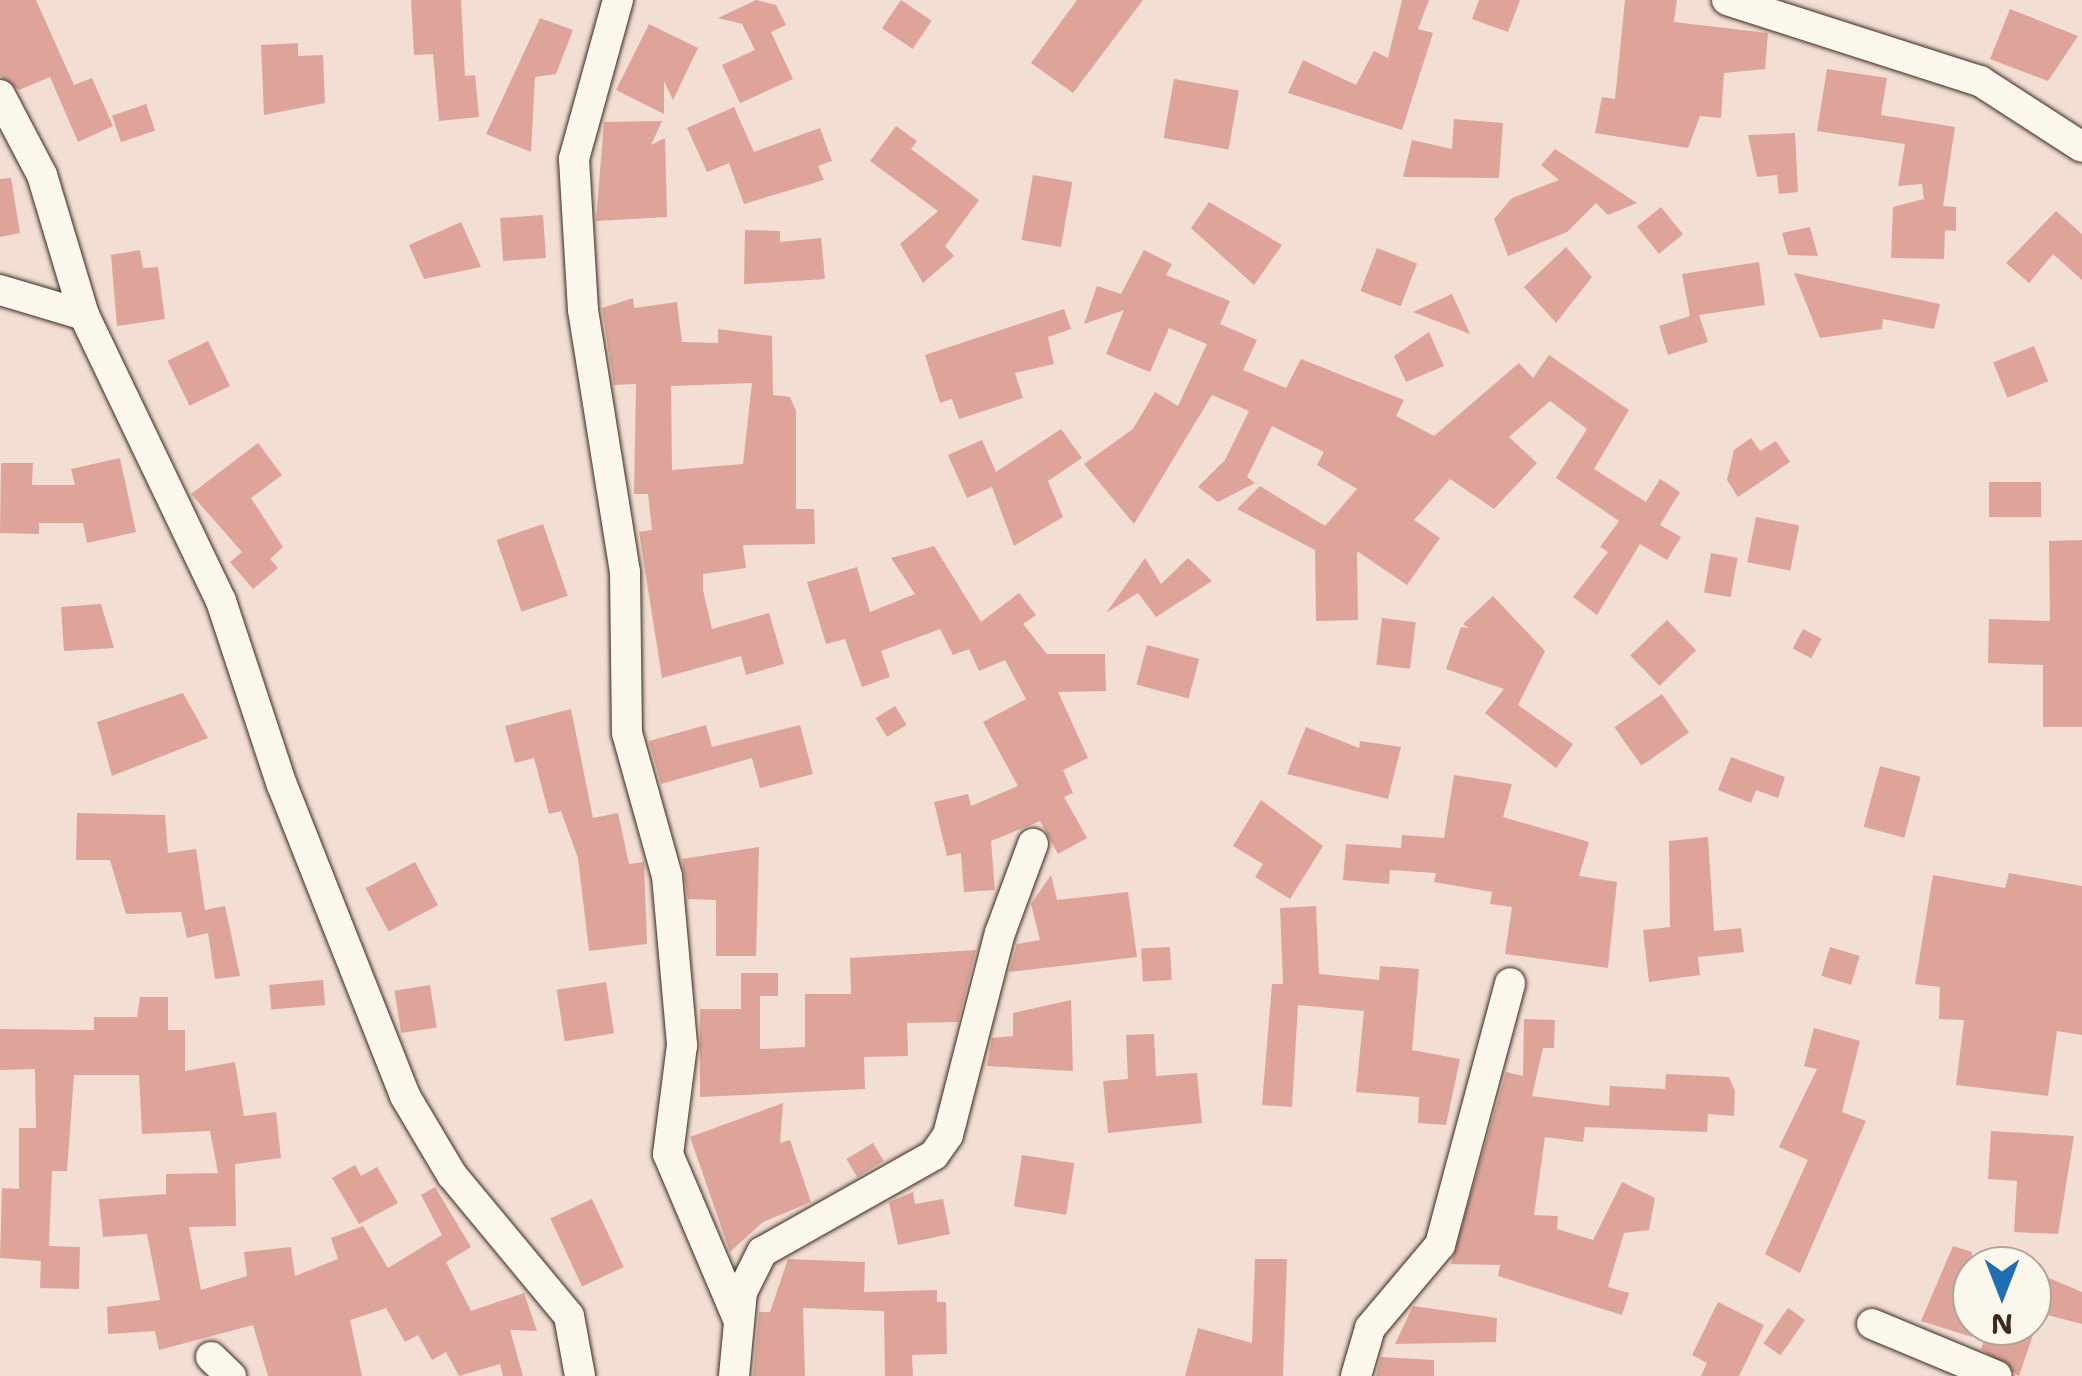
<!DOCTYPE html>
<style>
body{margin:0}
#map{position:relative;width:2082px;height:1376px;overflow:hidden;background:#f2ded3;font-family:"Shantell Sans",sans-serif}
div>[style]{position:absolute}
.building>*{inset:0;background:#dea49a;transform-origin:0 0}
.roads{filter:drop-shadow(0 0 2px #3b2a1e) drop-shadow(0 0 2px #3b2a1e)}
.minor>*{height:30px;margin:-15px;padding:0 15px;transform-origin:15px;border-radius:15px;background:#fbf7ec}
span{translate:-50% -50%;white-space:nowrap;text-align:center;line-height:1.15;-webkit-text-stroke:9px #fbf7ec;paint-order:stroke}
.north{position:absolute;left:1952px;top:1246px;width:100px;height:100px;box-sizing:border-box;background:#fbf7ec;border:2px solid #aea59a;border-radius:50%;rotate:180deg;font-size:28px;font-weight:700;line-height:40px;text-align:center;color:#3b2a1e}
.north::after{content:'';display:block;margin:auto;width:35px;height:45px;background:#1f6fb2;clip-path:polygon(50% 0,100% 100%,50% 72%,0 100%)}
</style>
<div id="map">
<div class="building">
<div style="clip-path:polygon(0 0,36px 0,74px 85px,92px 78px,113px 126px,78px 142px,50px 77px,19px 90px,0 76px)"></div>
<div style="clip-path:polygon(411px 0,461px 0,465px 76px,475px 75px,479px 117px,439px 121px,433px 54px,414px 55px)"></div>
<div style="clip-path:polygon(756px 0,776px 5px,786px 25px,771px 32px,793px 79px,740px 103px,722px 65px,755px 50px,742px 24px,718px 18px)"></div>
<div style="left:901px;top:0;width:37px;height:34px;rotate:34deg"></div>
<div style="clip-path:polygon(1077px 0,1143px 0,1073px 93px,1031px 63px)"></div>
<div style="clip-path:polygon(1402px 0,1429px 0,1418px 29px,1433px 33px,1402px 130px,1288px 93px,1303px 60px,1356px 85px,1374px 51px,1388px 58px)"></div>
<div style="clip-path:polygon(1479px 0,1520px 0,1508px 32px,1472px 19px)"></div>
<div style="clip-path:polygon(1625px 0,1677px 0,1674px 22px,1768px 33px,1765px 69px,1724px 73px,1721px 118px,1700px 116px,1688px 148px,1595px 133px,1602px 97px,1615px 99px)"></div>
<div style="clip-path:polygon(2010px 9px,2078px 36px,2048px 81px,1990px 59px)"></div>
<div style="clip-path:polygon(540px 18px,573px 30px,556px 74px,535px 77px,531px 152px,486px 134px)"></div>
<div style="clip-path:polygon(649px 24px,698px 48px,673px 100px,664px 81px,664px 114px,616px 90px)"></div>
<div style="clip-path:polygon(298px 43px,298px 56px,323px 55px,325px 103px,264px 115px,261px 45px)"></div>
<div style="clip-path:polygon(1827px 69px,1887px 78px,1881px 115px,1955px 127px,1943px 206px,1956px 207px,1956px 231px,1945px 230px,1944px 259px,1891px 258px,1893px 207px,1924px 199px,1922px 184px,1898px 186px,1905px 144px,1817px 131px)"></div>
<div style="left:1174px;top:79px;width:66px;height:60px;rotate:10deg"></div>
<div style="left:146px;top:104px;width:28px;height:36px;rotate:71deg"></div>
<div style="clip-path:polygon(734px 107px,754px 152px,820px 128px,832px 161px,818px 166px,824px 180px,744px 204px,729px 163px,707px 172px,687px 128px)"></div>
<div style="clip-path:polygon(1454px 119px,1503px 123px,1499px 178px,1403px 177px,1412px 140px,1452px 149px)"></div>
<div style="clip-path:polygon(662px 121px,651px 145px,665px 138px,667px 217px,596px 221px,604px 122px)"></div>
<div style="clip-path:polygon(896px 126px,917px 141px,911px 149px,979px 200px,945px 246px,954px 256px,923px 283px,900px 244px,938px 211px,870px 161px)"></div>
<div style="clip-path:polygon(1795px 133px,1798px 192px,1779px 194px,1777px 175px,1757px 177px,1748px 135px)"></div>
<div style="clip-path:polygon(1555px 149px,1637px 203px,1608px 215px,1596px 203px,1567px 232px,1508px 256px,1494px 219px,1512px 198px,1559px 180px,1541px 165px)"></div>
<div style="left:1033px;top:175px;width:40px;height:66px;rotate:10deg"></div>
<div style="clip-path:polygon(11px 178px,20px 233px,0 237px,0 179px)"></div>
<div style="clip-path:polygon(1209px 202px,1282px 245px,1254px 285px,1191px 228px)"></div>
<div style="left:1661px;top:207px;width:35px;height:31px;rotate:51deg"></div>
<div style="clip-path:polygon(2056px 211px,2082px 234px,2082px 280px,2053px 254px,2029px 283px,2006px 263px)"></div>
<div style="left:543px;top:215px;width:43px;height:43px;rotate:86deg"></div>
<div style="clip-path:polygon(461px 222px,481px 267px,424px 279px,409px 245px)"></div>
<div style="clip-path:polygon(1810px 227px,1818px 256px,1788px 255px,1782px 233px)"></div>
<div style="clip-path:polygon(745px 230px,780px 231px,780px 242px,821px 238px,825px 279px,744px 284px)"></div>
<div style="clip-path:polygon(1566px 247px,1592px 277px,1556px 323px,1524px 287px)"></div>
<div style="left:1377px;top:248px;width:43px;height:46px;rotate:21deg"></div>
<div style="clip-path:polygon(140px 250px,143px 268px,158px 267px,165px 319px,117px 326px,111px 255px)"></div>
<div style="clip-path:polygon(1144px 250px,1172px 264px,1166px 275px,1230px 301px,1220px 324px,1257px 340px,1243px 370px,1286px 388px,1301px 359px,1404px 400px,1396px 416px,1434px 436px,1519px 363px,1533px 378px,1549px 355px,1629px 410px,1594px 469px,1646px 502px,1660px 479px,1680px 492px,1660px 525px,1681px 537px,1667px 560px,1640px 544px,1597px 615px,1573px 597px,1608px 552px,1600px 547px,1619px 521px,1556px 478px,1587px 429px,1550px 401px,1509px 437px,1537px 463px,1494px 509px,1450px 479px,1414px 520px,1440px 538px,1407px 585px,1357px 551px,1358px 620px,1316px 621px,1315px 550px,1237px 509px,1260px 486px,1325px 526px,1357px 489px,1317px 465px,1324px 452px,1272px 426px,1247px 477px,1255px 483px,1218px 502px,1198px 487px,1225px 460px,1249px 411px,1212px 395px,1134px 524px,1084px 464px,1133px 429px,1155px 392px,1178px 406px,1207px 344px,1169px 328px,1150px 372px,1106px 354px,1124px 310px,1084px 324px,1097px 286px,1121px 294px)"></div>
<div style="clip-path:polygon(1759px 262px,1765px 305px,1699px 315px,1708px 342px,1668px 355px,1659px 326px,1690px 316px,1682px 274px)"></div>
<div style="clip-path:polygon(1794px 273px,1940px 304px,1934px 329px,1883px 319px,1882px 329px,1820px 338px)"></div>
<div style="clip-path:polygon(1452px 294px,1470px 334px,1413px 312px)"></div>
<div style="clip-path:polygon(evenodd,633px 298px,634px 308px,677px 302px,682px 342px,718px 343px,718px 329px,772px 336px,773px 395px,790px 397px,796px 411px,796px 509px,814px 509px,815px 544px,743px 545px,746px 568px,703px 574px,703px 590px,712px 629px,769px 613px,784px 664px,746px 675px,741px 656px,662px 678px,639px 532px,652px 530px,648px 494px,634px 494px,636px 384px,614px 385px,602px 308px,633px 298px,752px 383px,743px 464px,672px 470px,671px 386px,752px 383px)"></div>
<div style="clip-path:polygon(1064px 309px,1071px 329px,1048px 337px,1054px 364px,1015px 373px,1023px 398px,959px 419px,952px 399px,940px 403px,925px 355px)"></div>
<div style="clip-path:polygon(1429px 332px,1444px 366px,1406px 382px,1394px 356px)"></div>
<div style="left:208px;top:341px;width:50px;height:45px;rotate:64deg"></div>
<div style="left:2034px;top:346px;width:38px;height:44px;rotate:68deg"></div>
<div style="clip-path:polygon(1061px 429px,1082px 458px,1048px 481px,1063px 517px,1014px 546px,992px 487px,967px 498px,948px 455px,982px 440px,996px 472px)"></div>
<div style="clip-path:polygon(1751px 438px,1760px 451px,1776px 441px,1790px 462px,1738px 497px,1727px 480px,1734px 450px)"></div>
<div style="clip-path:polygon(258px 443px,282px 475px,251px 498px,283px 547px,270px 559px,278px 568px,253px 589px,230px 562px,242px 552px,191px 494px)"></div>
<div style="clip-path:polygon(120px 458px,136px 532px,87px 543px,83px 523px,39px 523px,39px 534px,0 533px,1px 463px,33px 463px,32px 485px,75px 485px,71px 469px)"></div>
<div style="left:1989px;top:482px;width:52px;height:35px"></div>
<div style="left:1756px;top:517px;width:44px;height:46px;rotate:11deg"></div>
<div style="left:543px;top:524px;width:76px;height:49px;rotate:71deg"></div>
<div style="clip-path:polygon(2082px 540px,2082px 727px,2043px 727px,2043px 665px,1988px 663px,1989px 619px,2050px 621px,2049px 541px)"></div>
<div style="clip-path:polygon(934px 546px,981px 622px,1019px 593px,1036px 615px,1023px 624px,1047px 654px,1105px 654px,1106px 691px,1058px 692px,1088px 758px,1063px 770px,1073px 793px,1064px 797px,1087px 838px,1058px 854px,1040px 821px,991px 841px,995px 890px,964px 892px,961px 853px,947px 856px,934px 802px,968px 794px,971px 806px,1018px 786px,983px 722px,1026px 699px,1005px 660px,979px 671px,969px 649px,953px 655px,940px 629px,881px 651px,890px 677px,862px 687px,845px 639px,826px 644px,807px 582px,857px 567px,870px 612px,915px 594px,891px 558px)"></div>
<div style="left:1711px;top:553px;width:27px;height:40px;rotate:10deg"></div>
<div style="clip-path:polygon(1145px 558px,1161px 584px,1188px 558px,1212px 581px,1156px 617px,1138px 593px,1106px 613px)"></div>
<div style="clip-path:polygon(1493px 596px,1545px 651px,1518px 705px,1573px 744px,1556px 768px,1485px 713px,1504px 689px,1446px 669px,1461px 627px,1469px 628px,1463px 624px)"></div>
<div style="clip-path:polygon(101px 604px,114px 648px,64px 651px,61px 607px)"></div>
<div style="left:1382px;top:618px;width:34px;height:47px;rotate:7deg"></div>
<div style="left:1667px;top:620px;width:42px;height:51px;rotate:46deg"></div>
<div style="left:1803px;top:629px;width:21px;height:22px;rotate:28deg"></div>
<div style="left:1147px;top:645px;width:54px;height:41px;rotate:15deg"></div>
<div style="clip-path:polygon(183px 693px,208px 738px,112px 776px,97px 722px)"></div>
<div style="left:1662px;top:694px;width:47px;height:58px;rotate:55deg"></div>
<div style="left:895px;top:706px;width:22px;height:23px;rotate:58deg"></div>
<div style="clip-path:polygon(571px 709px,593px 818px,618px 813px,629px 864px,644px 862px,647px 944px,589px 951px,578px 858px,561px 811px,549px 814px,534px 758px,515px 763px,505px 726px)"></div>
<div style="clip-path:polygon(706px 725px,712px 747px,800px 725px,813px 774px,760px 788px,752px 758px,661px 784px,649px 741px)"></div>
<div style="clip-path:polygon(1306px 727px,1359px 748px,1360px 741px,1401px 747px,1388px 799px,1287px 774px)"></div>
<div style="clip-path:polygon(1731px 757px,1785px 777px,1778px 798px,1756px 790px,1751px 803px,1718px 790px)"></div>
<div style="left:1880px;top:766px;width:42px;height:63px;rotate:15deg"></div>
<div style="clip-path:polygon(1454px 775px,1512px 784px,1503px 817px,1589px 842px,1579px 876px,1617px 882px,1608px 968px,1505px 954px,1512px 907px,1490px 904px,1492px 892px,1434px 882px,1436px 873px,1390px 870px,1389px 884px,1343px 880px,1346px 844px,1401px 848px,1402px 835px,1444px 838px)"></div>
<div style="clip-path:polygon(1261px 800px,1323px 846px,1290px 899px,1255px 877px,1263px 864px,1233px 846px)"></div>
<div style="clip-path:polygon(77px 813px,165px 815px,168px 853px,196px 849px,205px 910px,225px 906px,240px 976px,215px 979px,208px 933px,187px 938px,181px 912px,126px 914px,110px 860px,76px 860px)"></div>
<div style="clip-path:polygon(1708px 837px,1714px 931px,1741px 928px,1744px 952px,1698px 957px,1700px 975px,1649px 982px,1643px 930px,1670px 927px,1669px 841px)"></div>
<div style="clip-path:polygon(759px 847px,756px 956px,716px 956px,716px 900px,688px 899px,682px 859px)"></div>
<div style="left:415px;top:862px;width:49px;height:56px;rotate:62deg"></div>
<div style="clip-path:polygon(2009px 873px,2082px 886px,2082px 1035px,2057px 1031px,2048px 1096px,1956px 1085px,1964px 1020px,1939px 1019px,1940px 987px,1915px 984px,1933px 875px,2005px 888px)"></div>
<div style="clip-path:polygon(1051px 875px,1057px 900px,1128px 892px,1137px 957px,1009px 972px,1017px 944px,1040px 940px,1031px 904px)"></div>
<div style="clip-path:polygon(1316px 906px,1319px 974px,1379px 980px,1380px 966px,1419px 969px,1412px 1050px,1460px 1059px,1446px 1125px,1418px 1123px,1419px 1097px,1356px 1092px,1364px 1011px,1298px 1005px,1292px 1107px,1262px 1105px,1272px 984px,1283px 984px,1280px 908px)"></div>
<div style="left:1170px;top:947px;width:33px;height:29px;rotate:87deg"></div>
<div style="left:1830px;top:947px;width:31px;height:30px;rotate:17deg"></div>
<div style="clip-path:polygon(976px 950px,958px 1022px,907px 1023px,908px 1056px,864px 1057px,865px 1089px,700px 1097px,700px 1009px,741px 1009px,741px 973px,778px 973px,778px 996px,760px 996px,760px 1049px,805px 1047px,805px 994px,851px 994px,850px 958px)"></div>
<div style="left:323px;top:980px;width:25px;height:54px;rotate:85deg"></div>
<div style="left:606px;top:982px;width:52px;height:50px;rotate:81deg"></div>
<div style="left:430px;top:985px;width:43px;height:36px;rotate:81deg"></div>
<div style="clip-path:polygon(140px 997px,168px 997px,168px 1030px,185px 1030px,185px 1071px,235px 1062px,244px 1116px,276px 1112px,281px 1158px,235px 1164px,236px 1226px,189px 1227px,201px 1290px,247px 1276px,244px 1252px,291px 1247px,295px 1276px,338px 1259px,331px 1238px,363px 1226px,388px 1268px,442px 1235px,421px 1195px,435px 1187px,471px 1247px,446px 1262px,471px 1311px,524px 1293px,537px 1331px,510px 1330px,523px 1376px,503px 1376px,500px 1364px,459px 1376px,446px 1352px,432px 1360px,418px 1335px,405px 1342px,386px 1308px,350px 1320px,362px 1376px,268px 1376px,253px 1325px,159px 1350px,155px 1331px,108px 1334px,107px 1307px,160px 1300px,147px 1234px,103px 1237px,99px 1199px,166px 1194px,166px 1174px,218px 1173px,210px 1131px,142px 1134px,139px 1075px,74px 1075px,67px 1171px,52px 1171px,49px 1246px,80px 1247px,79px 1289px,40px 1288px,41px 1261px,0 1258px,2px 1188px,19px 1189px,19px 1128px,36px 1128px,35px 1069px,0 1070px,0 1029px,94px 1030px,94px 1017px,137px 1017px)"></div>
<div style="clip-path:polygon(1071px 1000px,1073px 1071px,987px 1066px,992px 1038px,1013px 1036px,1013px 1013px)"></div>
<div style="clip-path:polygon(1524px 1019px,1555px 1020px,1554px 1048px,1543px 1048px,1532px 1096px,1609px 1106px,1610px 1086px,1665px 1089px,1666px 1074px,1729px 1077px,1735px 1091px,1734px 1116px,1708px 1114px,1707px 1132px,1585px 1127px,1583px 1142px,1545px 1137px,1534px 1215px,1558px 1216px,1557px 1229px,1593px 1240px,1622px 1182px,1655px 1198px,1649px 1230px,1624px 1233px,1608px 1287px,1629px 1293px,1622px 1315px,1498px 1276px,1500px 1265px,1451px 1264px,1506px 1072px,1523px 1076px)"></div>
<div style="clip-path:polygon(1814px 1028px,1860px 1041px,1842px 1112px,1866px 1121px,1800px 1273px,1765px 1254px,1808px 1160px,1779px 1147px,1817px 1069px,1804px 1066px)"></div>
<div style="clip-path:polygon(1154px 1034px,1156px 1076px,1197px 1073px,1202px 1123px,1108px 1133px,1103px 1081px,1128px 1079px,1126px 1035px)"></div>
<div style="clip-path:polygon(783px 1103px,780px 1143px,790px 1140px,811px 1202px,763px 1222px,730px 1252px,690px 1137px)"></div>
<div style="clip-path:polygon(1991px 1131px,2074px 1136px,2058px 1234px,2014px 1232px,2017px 1181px,1988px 1179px)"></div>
<div style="left:873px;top:1143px;width:21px;height:31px;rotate:59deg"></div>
<div style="left:1022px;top:1155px;width:53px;height:52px;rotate:9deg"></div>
<div style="clip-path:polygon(355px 1165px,361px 1176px,377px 1167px,398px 1203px,359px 1224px,332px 1178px)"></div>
<div style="clip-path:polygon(913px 1192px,915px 1204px,943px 1199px,950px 1234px,898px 1245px,889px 1202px)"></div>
<div style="left:592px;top:1199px;width:75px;height:46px;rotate:65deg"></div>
<div style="clip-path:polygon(1953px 1246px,1972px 1252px,1972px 1337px,1921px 1321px)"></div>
<div style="clip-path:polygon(788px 1259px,865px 1262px,864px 1292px,937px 1290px,937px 1302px,946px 1302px,947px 1354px,912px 1355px,913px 1376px,885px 1376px,884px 1311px,803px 1308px,805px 1376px,753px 1376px,759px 1312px,770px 1312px)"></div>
<div style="clip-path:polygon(1255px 1259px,1287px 1259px,1283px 1376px,1185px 1376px,1198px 1328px,1252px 1343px)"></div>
<div style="clip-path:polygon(2032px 1271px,2082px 1292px,2082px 1324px,2032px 1311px)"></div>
<div style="clip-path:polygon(1718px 1302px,1764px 1325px,1739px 1376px,1701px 1376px,1707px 1363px,1692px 1355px)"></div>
<div style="clip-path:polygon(1413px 1306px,1497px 1318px,1496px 1342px,1395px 1344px)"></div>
<div style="left:1788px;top:1308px;width:21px;height:43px;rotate:35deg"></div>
<div style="clip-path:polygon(1989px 1326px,2036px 1326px,2019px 1376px,1981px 1349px)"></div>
<div style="clip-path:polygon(1381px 1357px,1434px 1360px,1434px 1376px,1376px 1376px)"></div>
</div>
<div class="roads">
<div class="minor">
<div style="left:618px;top:0;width:165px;rotate:105.5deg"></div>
<div style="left:574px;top:159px;width:151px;rotate:86.6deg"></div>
<div style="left:583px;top:310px;width:265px;rotate:80.9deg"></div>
<div style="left:625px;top:572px;width:161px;rotate:89.3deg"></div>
<div style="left:627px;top:733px;width:148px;rotate:74.4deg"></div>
<div style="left:667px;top:876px;width:170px;rotate:84.9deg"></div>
<div style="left:682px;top:1045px;width:110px;rotate:97.3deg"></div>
<div style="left:668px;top:1154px;width:181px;rotate:67deg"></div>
<div style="left:1727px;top:0;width:266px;rotate:17.8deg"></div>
<div style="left:1980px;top:81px;width:121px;rotate:32.9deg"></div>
<div style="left:0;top:95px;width:90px;rotate:62.3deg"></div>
<div style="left:42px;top:175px;width:146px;rotate:73.3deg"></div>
<div style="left:0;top:290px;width:88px;rotate:16.6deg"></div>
<div style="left:84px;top:315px;width:317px;rotate:64.4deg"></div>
<div style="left:221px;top:601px;width:194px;rotate:71.7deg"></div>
<div style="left:282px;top:785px;width:334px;rotate:68.4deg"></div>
<div style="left:405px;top:1096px;width:92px;rotate:59.3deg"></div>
<div style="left:452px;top:1175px;width:183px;rotate:50.3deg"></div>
<div style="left:569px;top:1316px;width:61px;rotate:79.6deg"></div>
<div style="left:1872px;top:1324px;width:135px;rotate:22.6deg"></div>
<div style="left:211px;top:1357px;width:28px;rotate:44deg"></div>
<div style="left:734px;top:1376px;width:84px;rotate:-84.6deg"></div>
<div style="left:742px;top:1292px;width:45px;rotate:-63.4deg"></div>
<div style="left:762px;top:1252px;width:197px;rotate:-29.4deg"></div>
<div style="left:934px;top:1155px;width:24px;rotate:-55deg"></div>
<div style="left:948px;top:1135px;width:209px;rotate:-75.6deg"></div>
<div style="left:1000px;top:933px;width:95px;rotate:-69.7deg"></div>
<div style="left:1356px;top:1376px;width:50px;rotate:-73.7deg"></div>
<div style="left:1370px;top:1328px;width:109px;rotate:-49.9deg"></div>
<div style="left:1440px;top:1245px;width:271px;rotate:-75deg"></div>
</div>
</div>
<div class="north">N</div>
</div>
